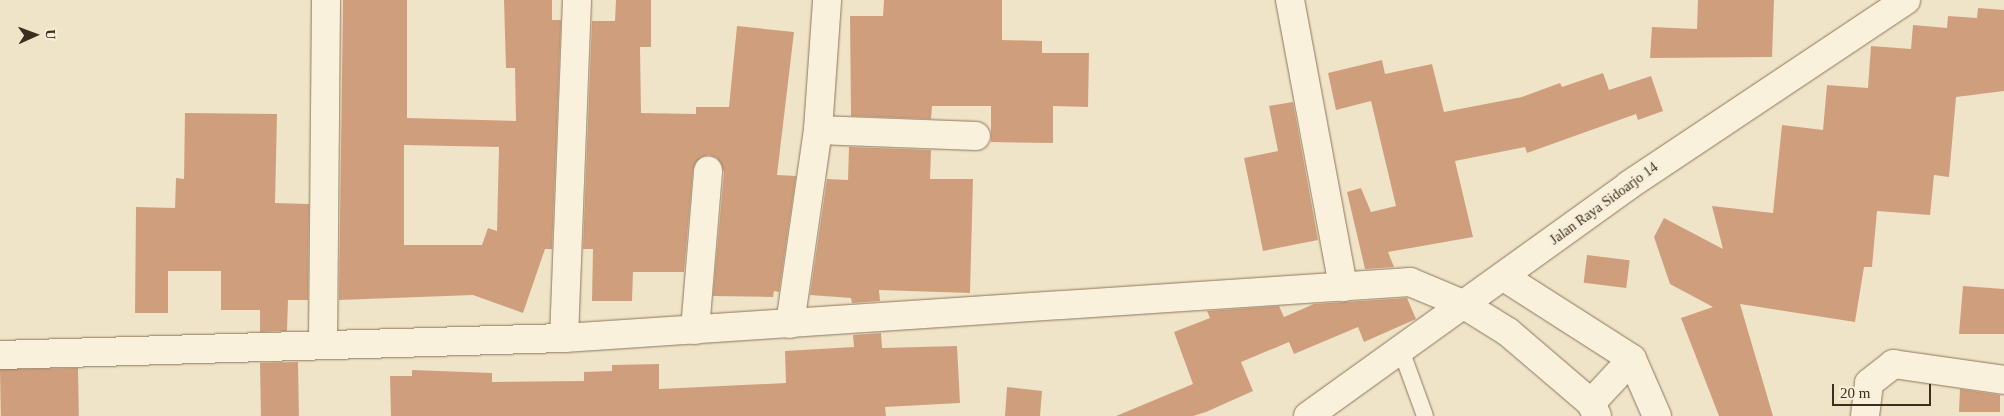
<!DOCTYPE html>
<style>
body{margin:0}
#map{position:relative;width:2004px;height:416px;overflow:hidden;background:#f0e4c8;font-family:"Times New Roman",serif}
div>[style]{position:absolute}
.building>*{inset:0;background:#cf9f7d;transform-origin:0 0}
.roads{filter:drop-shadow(0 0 1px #8d765c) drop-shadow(0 0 1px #8d765c)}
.lane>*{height:16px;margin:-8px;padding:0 8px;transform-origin:8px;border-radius:8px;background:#faf1dc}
.street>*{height:28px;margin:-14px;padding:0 14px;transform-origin:14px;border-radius:14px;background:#faf1dc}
.secondary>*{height:28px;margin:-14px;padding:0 14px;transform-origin:14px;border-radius:14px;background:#faf1dc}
span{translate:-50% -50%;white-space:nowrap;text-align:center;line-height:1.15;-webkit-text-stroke:5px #f7eed8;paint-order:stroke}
.street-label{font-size:14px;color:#3d2e20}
.north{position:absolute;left:10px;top:10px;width:50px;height:50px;-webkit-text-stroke:4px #f7eed8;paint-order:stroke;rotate:88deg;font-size:14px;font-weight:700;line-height:20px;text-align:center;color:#3d2e20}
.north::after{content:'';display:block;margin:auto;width:18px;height:22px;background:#3d2e20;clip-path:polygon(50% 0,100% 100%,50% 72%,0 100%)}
.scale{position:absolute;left:1832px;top:384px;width:99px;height:22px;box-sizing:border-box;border:2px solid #3d2e20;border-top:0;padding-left:6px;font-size:15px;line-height:18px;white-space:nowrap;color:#3d2e20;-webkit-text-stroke:4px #f7eed8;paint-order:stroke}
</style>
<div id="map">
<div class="building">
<div style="clip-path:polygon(evenodd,343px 0,407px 0,407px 118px,516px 121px,515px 68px,506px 68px,504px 0,552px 0,552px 20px,561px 20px,552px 249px,545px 249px,523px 313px,473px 295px,339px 300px,343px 0,404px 145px,499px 147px,497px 231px,488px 228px,482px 245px,404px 245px,404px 145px)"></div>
<div style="clip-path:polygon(616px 0,651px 0,651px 47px,640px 47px,641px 113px,696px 114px,696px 107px,729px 107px,737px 26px,794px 32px,777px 175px,796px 176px,779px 292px,774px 291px,773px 297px,713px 296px,724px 172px,717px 158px,709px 155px,701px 157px,693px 169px,684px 272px,633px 272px,632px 301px,592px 301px,593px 249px,583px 249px,592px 21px,615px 21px)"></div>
<div style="clip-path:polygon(884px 0,1002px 0,1002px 40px,1042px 41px,1042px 53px,1089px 53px,1088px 107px,1053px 106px,1053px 143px,991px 142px,991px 106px,932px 106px,931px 119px,851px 116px,850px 16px,883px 16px)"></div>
<div style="clip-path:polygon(1698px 0,1774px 0,1772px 57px,1650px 58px,1652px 27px,1697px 29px)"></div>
<div style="clip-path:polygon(1978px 8px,2004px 10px,2004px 91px,1956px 97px,1949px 177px,1934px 175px,1930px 215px,1877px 211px,1872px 267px,1864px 267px,1855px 322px,1740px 304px,1773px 416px,1719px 416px,1681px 318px,1713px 307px,1670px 284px,1654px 237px,1664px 218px,1723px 249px,1712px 206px,1773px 213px,1782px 125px,1823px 130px,1827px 85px,1868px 88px,1871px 46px,1911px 49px,1913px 25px,1947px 28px,1948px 16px,1977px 18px)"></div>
<div style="clip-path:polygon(1382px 60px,1385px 74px,1432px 64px,1444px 112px,1522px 97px,1560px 83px,1562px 87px,1603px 73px,1609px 90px,1651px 76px,1663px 111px,1638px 120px,1636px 114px,1527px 153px,1525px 147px,1455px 161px,1473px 237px,1388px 252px,1394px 267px,1365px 269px,1347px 192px,1361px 188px,1371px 212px,1396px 206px,1371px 101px,1336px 110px,1328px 73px)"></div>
<div style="clip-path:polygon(1293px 102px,1318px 240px,1263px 251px,1244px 158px,1278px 151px,1269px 106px)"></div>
<div style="clip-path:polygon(185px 113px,277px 114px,275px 203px,309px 204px,308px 300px,288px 300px,287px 331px,260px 332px,260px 310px,221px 310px,221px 271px,168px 271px,168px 313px,135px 313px,136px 207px,175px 208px,176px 178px,184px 179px)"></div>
<div style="clip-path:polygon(849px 147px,931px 150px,930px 179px,973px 179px,970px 293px,879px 290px,880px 301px,852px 303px,851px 298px,810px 295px,827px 179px,848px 180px)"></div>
<div style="left:1587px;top:255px;width:43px;height:28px;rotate:7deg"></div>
<div style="clip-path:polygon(1963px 286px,2004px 289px,2004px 334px,1959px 334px)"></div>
<div style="clip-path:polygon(1407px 298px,1416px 319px,1364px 342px,1358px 327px,1294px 354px,1289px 342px,1241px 362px,1253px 391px,1206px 412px,1193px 416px,1116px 416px,1193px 384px,1174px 332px,1210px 318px,1207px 311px,1279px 306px,1284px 317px,1314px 304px)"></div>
<div style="clip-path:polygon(881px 333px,882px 348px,957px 346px,960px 403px,885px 407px,886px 416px,391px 416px,390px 376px,412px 376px,412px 370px,492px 373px,492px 382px,584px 381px,584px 372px,612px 371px,612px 365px,659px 364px,659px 389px,786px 383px,785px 351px,854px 347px,853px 335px)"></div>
<div style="left:298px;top:362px;width:54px;height:38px;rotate:89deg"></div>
<div style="left:78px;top:368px;width:48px;height:78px;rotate:89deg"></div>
<div style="clip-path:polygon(1007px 387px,1042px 391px,1040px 416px,1005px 416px)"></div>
<div style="clip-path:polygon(1960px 389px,2000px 395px,2000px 412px,1959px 412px)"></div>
</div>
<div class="roads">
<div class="lane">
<div style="left:1401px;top:350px;width:70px;rotate:70deg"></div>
</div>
<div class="street">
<div style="left:1290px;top:0;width:292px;rotate:79.5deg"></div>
<div style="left:818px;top:130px;width:158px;rotate:2.2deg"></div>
<div style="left:1504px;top:277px;width:152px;rotate:32.6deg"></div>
<div style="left:1632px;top:359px;width:62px;rotate:66.3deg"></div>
<div style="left:790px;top:324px;width:196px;rotate:-81.8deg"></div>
<div style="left:818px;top:130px;width:130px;rotate:-86deg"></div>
<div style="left:695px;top:330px;width:160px;rotate:-85.3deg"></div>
<div style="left:564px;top:338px;width:338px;rotate:-87.8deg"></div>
<div style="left:323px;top:344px;width:344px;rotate:-89.5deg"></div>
<div style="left:0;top:355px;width:564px;rotate:-1.73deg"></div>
<div style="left:564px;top:338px;width:848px;rotate:-3.79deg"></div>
<div style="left:1410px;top:282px;width:57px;rotate:22.5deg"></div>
<div style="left:1463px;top:304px;width:53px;rotate:31.9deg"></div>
<div style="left:1508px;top:332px;width:109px;rotate:40.5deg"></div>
<div style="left:1591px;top:403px;width:14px;rotate:65deg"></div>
<div style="left:1591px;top:403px;width:60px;rotate:-47deg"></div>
<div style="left:1865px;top:416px;width:33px;rotate:-83deg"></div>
<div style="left:1869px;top:383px;width:31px;rotate:-38deg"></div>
<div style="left:1893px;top:364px;width:112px;rotate:8.2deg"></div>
</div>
<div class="secondary">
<div style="left:1308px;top:416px;width:395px;rotate:-35.7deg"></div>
<div style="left:1629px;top:185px;width:333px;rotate:-33.7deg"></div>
</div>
</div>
<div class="street-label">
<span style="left:1604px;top:204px;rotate:-36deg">Jalan Raya Sidoarjo 14</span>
</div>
<div class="north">U</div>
<div class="scale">20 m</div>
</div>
